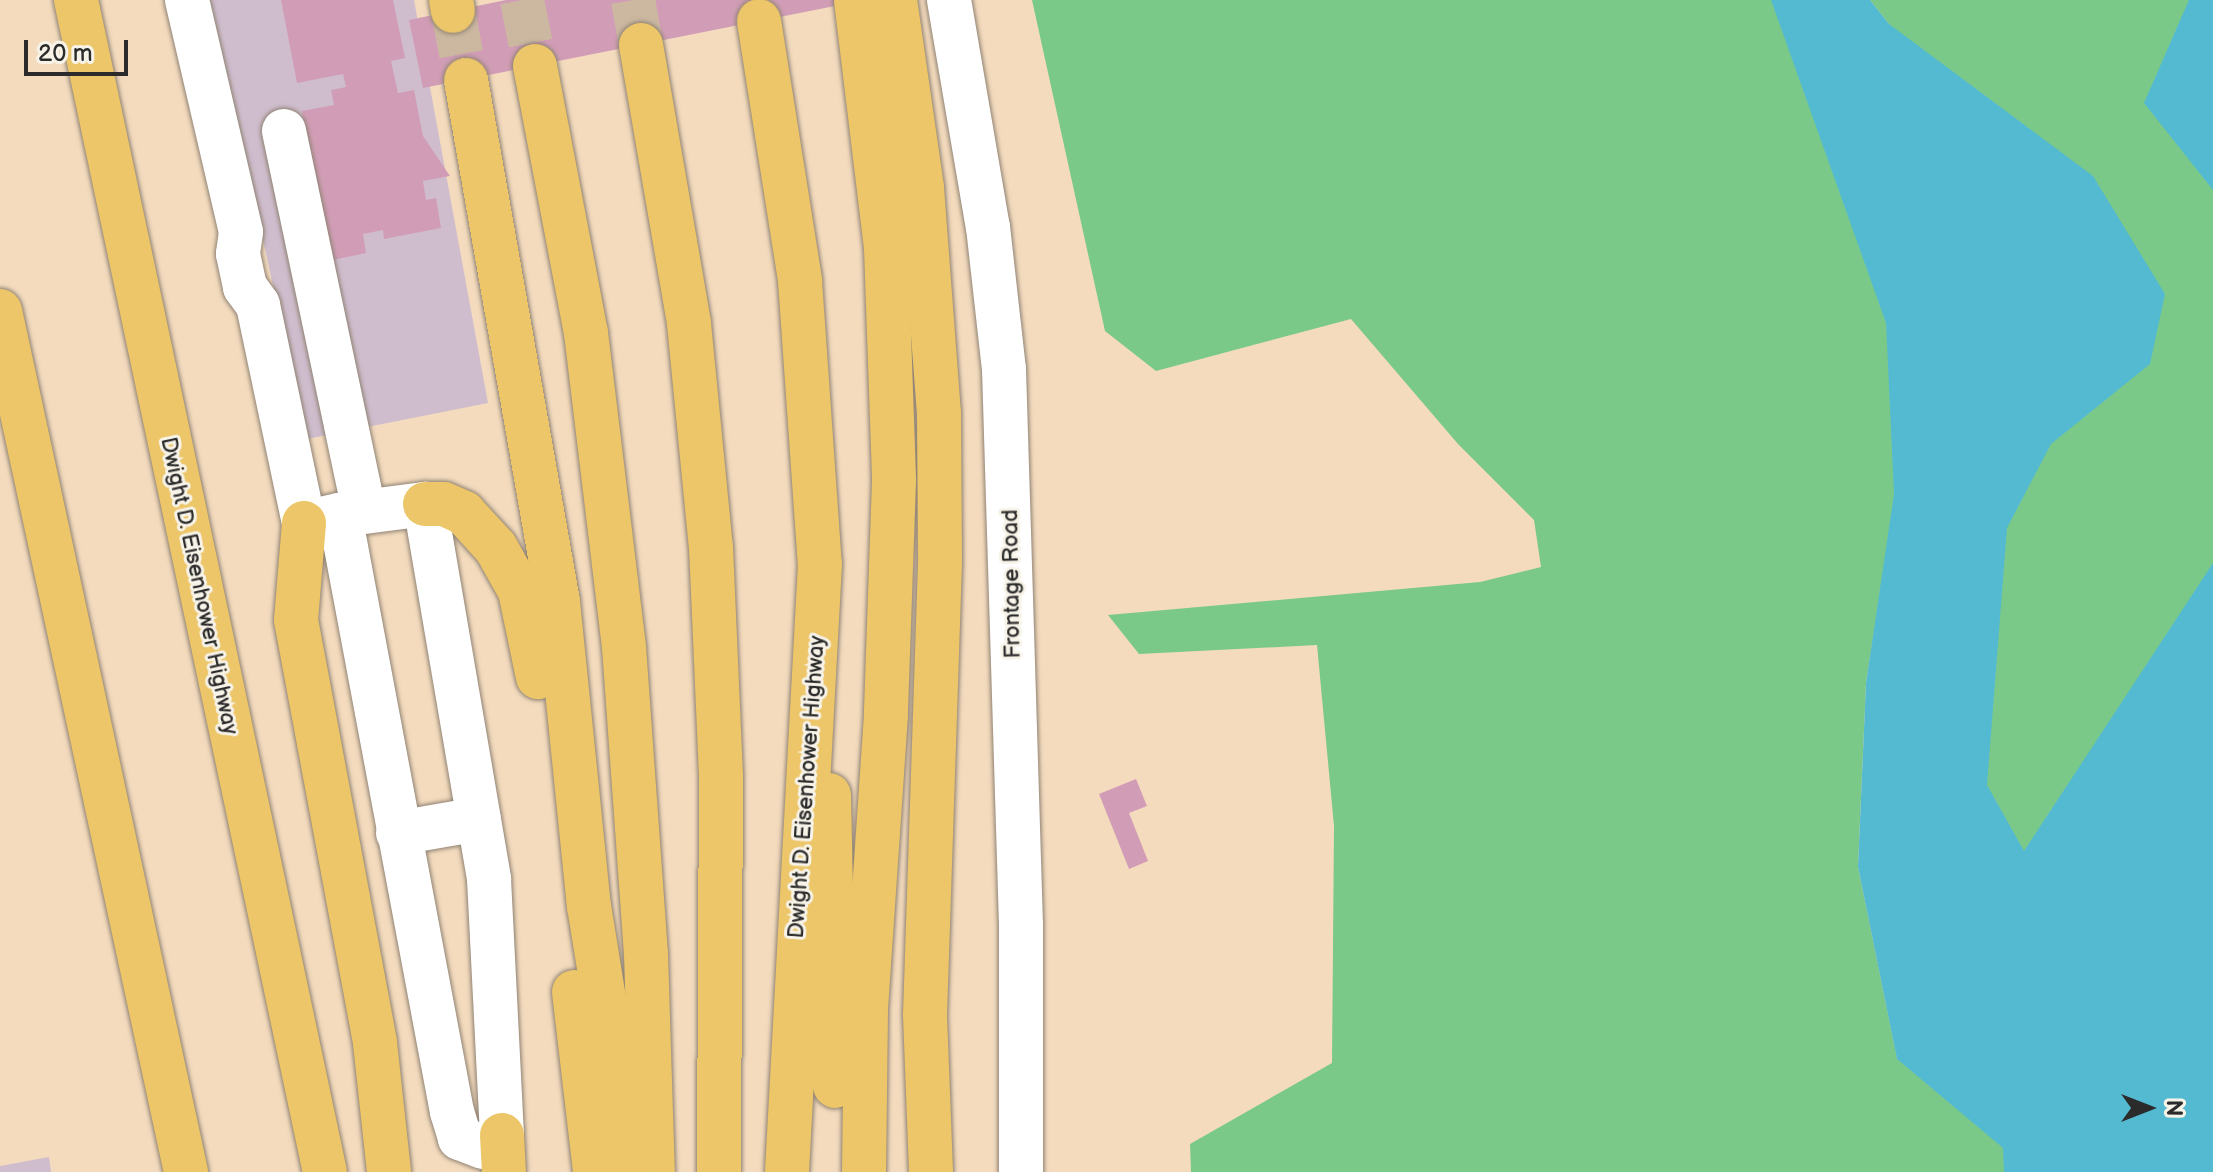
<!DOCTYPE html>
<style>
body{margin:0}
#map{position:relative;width:2213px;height:1172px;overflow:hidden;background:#f4dbbe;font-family:"Balsamiq Sans",sans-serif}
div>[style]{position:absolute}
.industrial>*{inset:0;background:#cfbdce}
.green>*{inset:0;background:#7bc989}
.water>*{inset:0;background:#54bad2}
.building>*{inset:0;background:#d19db6}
.highway-tunnel>*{height:44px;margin-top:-22px;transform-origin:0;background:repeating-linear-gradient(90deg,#ccb8a1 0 44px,transparent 0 66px)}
.roads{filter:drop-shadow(0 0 2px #908374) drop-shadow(0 0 2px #908374)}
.minor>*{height:44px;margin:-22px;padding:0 22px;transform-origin:22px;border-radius:22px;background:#fff}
.highway>*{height:44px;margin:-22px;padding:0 22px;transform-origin:22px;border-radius:22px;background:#ecc669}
span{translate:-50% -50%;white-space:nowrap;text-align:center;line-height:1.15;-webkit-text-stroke:6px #f7f3e8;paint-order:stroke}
.street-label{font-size:22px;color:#2b2b2b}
.north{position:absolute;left:2109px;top:1068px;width:80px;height:80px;-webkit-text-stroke:6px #f7f3e8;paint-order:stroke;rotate:90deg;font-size:22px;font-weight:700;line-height:32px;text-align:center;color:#2b2b2b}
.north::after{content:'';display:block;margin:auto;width:28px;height:36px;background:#2b2b2b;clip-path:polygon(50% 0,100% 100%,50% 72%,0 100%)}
.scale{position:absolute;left:24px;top:40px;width:104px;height:36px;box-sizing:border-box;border:4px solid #2b2b2b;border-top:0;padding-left:10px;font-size:24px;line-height:28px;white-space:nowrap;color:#2b2b2b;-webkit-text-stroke:6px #f7f3e8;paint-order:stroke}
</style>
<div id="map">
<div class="industrial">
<div style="clip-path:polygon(210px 0,414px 0,488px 403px,307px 439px)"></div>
<div style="clip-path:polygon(49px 1157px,51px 1172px,0 1172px,0 1166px)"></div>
</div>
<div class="green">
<div style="clip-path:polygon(1032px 0,1812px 0,1936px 464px,1884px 567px,1866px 683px,1858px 867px,1897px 1058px,2004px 1148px,2053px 1172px,1191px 1172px,1190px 1144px,1332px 1063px,1334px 826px,1317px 645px,1139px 654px,1108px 615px,1480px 582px,1541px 567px,1534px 520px,1458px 444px,1351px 319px,1156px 371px,1105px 331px)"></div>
<div style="clip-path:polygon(1870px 0,2213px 0,2213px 1074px,1936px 1040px,1966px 488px,1889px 24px)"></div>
</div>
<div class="water">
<div style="clip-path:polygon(1771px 0,1870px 0,1889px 24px,2093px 176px,2165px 294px,2150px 364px,2051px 444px,2007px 528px,1987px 785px,2024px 851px,2213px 563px,2213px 1172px,2004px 1172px,2003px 1148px,1897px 1059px,1858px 867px,1866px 683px,1894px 494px,1886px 323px)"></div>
<div style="clip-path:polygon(2189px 0,2213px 0,2213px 190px,2144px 103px)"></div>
</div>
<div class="building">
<div style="clip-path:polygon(281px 0,393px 0,405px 58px,391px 61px,398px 93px,414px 90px,423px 136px,450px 176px,423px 181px,426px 200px,436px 198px,441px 228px,384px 239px,383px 230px,363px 234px,366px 253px,323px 262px,316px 182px,302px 111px,334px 105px,331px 90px,346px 87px,343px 74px,297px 83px)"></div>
<div style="clip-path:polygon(506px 0,860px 0,860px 1px,423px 88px,409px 20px)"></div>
<div style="clip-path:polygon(1136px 779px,1147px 806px,1129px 813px,1148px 861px,1129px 869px,1099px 794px)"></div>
</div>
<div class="highway-tunnel">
<div style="left:522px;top:0;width:67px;rotate:78.9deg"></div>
<div style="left:633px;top:0;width:46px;rotate:79.9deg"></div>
<div style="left:453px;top:11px;width:70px;rotate:79.3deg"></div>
</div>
<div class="roads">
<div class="minor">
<div style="left:187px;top:0;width:238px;rotate:76.9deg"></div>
<div style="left:241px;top:232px;width:22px;rotate:98deg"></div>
<div style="left:238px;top:254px;width:34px;rotate:78deg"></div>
<div style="left:245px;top:287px;width:22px;rotate:54deg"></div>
<div style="left:258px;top:305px;width:223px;rotate:78.1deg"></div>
<div style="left:304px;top:523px;width:37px;rotate:-13deg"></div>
<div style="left:340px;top:515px;width:86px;rotate:-7.4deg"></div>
<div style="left:425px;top:504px;width:380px;rotate:80.3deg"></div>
<div style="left:489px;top:879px;width:256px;rotate:87.1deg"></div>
<div style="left:502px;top:1135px;width:22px;rotate:148deg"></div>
<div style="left:483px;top:1147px;width:25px;rotate:-159deg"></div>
<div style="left:460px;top:1138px;width:27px;rotate:-107deg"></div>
<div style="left:452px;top:1112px;width:607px;rotate:-100.63deg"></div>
<div style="left:949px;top:0;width:230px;rotate:80.3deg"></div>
<div style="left:988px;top:227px;width:143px;rotate:83.6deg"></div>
<div style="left:1004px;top:369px;width:556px;rotate:88.25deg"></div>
<div style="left:1021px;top:925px;width:247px;rotate:90deg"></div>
<div style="left:284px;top:131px;width:389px;rotate:78.1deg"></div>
<div style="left:398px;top:833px;width:82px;rotate:-9.8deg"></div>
</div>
<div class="highway">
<div style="left:76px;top:0;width:1198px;rotate:78.01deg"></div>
<div style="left:451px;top:0;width:11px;rotate:80deg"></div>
<div style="left:856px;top:0;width:250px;rotate:83.1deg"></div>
<div style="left:886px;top:248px;width:233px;rotate:88deg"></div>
<div style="left:894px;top:481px;width:234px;rotate:92deg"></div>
<div style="left:886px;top:715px;width:297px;rotate:93.9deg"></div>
<div style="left:866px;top:1011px;width:161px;rotate:90.7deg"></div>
<div style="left:895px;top:0;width:190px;rotate:81.8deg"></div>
<div style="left:922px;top:188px;width:226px;rotate:85.7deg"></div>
<div style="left:939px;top:413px;width:150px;rotate:89.6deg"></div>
<div style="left:940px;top:563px;width:452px;rotate:91.9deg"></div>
<div style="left:925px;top:1015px;width:157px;rotate:87.8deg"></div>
<div style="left:759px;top:21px;width:263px;rotate:81deg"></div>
<div style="left:800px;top:281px;width:284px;rotate:86deg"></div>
<div style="left:820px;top:564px;width:609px;rotate:93.11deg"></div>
<div style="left:641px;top:45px;width:283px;rotate:80.2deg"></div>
<div style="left:689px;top:324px;width:224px;rotate:84.4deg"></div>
<div style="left:711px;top:547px;width:229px;rotate:87.5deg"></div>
<div style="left:721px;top:776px;width:396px;rotate:90.3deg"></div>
<div style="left:535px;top:66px;width:272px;rotate:79.2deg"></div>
<div style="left:586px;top:333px;width:316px;rotate:83.1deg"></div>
<div style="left:624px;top:647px;width:308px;rotate:85.9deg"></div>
<div style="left:646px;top:954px;width:218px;rotate:88.2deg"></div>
<div style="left:466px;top:80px;width:530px;rotate:80deg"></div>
<div style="left:558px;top:602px;width:306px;rotate:84.2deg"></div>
<div style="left:589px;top:906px;width:255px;rotate:80.8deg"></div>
<div style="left:0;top:311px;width:881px;rotate:77.81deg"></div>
<div style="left:425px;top:504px;width:19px"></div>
<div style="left:444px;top:504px;width:22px;rotate:24deg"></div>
<div style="left:464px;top:513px;width:47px;rotate:47.6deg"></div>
<div style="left:496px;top:548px;width:49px;rotate:60.8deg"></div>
<div style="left:520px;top:591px;width:88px;rotate:78.2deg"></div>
<div style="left:304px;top:523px;width:97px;rotate:94.7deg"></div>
<div style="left:296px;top:620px;width:430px;rotate:79.4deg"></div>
<div style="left:375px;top:1043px;width:130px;rotate:83.8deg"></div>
<div style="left:829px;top:795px;width:291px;rotate:88.8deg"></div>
<div style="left:574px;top:992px;width:181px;rotate:83.3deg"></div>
<div style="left:502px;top:1135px;width:37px;rotate:87deg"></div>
</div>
</div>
<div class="street-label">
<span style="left:1012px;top:584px;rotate:-91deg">Frontage Road</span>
<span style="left:199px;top:586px;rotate:78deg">Dwight D. Eisenhower Highway</span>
<span style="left:807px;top:787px;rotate:-86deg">Dwight D. Eisenhower Highway</span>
</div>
<div class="north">N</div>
<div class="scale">20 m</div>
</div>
